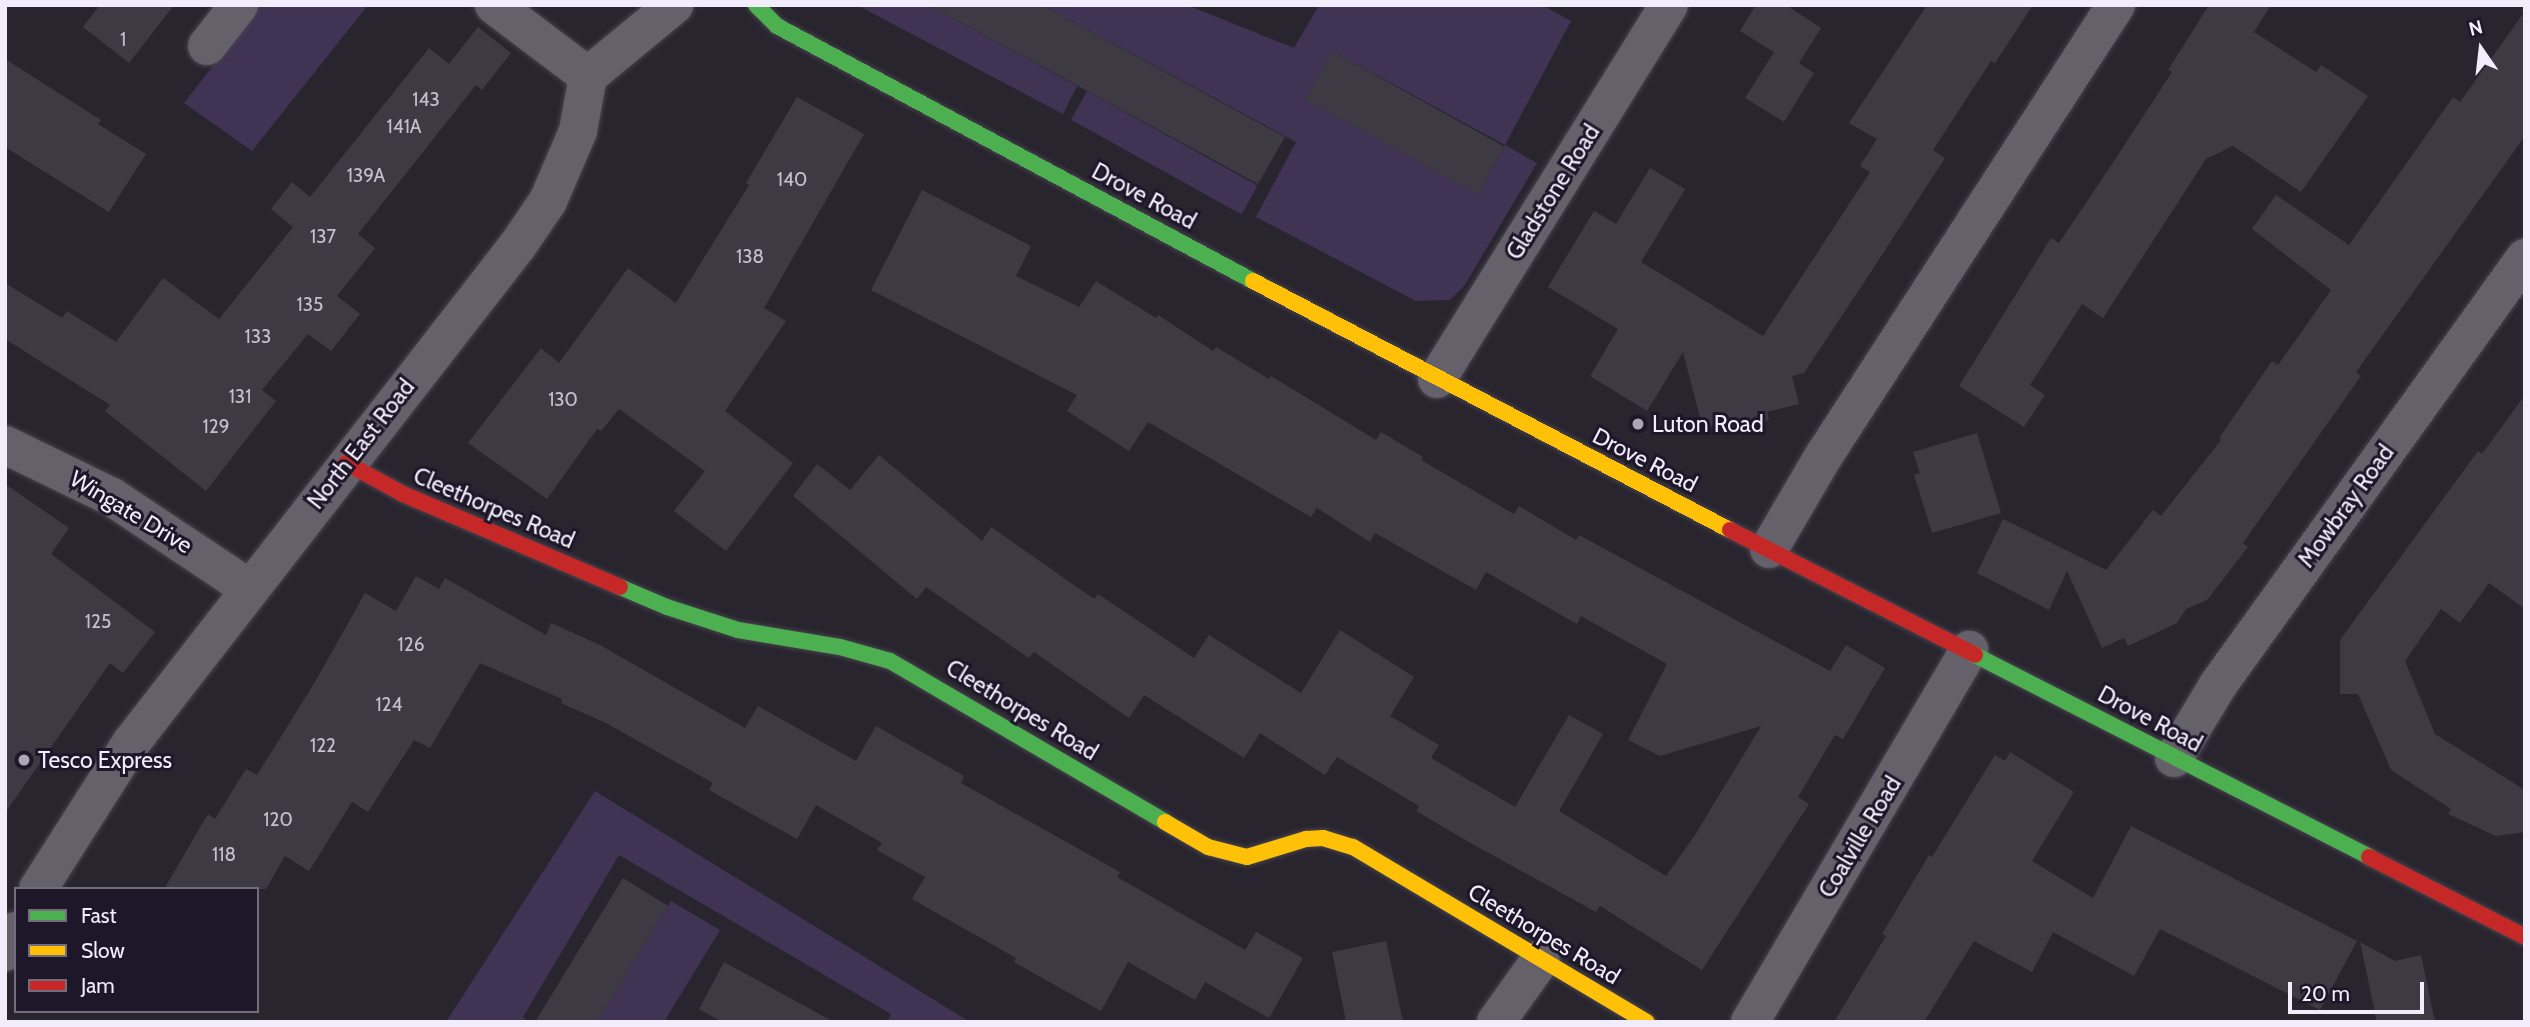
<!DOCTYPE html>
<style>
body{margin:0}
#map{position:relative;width:2530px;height:1027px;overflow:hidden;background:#29252f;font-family:Cabin,sans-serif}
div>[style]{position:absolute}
.green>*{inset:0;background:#403353;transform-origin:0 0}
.building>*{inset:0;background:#3e3a44;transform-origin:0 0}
.roads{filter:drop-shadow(0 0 2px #47434d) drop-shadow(0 0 2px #47434d)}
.street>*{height:38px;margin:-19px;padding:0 19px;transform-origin:19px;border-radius:19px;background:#65616a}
.fast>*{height:16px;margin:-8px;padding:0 8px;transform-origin:8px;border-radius:8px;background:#4caf50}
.slow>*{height:16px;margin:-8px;padding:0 8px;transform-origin:8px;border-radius:8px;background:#ffc107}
.jam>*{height:16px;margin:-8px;padding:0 8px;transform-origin:8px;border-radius:8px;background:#c62828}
.dots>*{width:19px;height:19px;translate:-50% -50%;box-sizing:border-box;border:4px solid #1e1629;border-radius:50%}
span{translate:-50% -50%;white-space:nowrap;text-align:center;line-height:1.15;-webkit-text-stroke:6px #1e1629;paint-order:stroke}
.number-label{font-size:19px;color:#c5c0cd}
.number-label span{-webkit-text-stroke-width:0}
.street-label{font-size:23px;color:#f2edfb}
.poi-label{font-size:23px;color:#f2edfb}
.left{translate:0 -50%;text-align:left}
.frame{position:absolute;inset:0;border:7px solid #f2edfb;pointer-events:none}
.legend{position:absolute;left:14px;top:887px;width:245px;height:126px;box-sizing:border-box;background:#1e1629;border:2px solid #736c7d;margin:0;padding:9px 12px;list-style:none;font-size:21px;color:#f2edfb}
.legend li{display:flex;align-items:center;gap:14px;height:35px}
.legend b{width:35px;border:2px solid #736c7d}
.north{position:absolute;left:2446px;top:14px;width:70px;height:70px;-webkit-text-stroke:5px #1e1629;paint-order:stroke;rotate:346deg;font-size:19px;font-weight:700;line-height:28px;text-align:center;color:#f2edfb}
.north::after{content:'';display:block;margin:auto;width:24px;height:32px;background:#f2edfb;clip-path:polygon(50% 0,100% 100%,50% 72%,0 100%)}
.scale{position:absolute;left:2288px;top:982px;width:136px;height:32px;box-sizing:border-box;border:4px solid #f2edfb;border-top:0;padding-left:9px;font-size:21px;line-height:24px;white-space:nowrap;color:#f2edfb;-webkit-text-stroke:5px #1e1629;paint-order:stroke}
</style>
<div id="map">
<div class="green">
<div style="clip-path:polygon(260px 5px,368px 5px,252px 151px,184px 103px)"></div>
<div style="clip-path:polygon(857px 5px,929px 5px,1077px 86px,1063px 114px)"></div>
<div style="clip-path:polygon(evenodd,1042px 5px,1187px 5px,1294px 48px,1319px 5px,1542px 5px,1571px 21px,1505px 145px,1537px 163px,1465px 285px,1450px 300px,1416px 301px,1256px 217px,1296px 142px,1042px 5px,1332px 51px,1505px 145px,1479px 192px,1307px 99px,1332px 51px)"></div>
<div style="left:1087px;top:91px;width:195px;height:33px;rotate:29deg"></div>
<div style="clip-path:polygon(595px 791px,970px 1022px,887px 1022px,891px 1014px,619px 855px,523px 1017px,529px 1022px,446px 1022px)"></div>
<div style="clip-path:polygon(671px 901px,720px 930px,664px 1022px,597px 1022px)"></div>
</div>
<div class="building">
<div style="clip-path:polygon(100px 5px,174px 5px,129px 63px,83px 27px)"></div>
<div style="clip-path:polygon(929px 5px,1042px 5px,1285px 137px,1258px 184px)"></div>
<div style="clip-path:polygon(1756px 5px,1786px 5px,1821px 28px,1799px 63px,1814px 73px,1784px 122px,1745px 98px,1774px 52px,1740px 31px)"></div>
<div style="clip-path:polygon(1927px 5px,2033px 5px,1995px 63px,1991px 61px,1933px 150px,1945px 158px,1865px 281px,1804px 373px,1792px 376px,1799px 404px,1767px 412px,1769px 420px,1722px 432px,1720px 424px,1703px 429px,1683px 352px,1647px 411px,1590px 376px,1618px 329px,1548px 287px,1594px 211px,1616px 224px,1650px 168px,1685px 189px,1641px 262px,1763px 336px,1870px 172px,1860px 166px,1877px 139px,1849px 123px)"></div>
<div style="clip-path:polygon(2209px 5px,2271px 5px,2254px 32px,2316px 72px,2321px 65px,2368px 96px,2301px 192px,2233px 146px,2206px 159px,2103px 318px,2082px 304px,2030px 385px,2045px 395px,2024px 427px,1959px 386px,2051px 238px,2059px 243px,2112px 164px,2172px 72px,2168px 70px)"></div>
<div style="clip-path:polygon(2525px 11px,2525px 136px,2356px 372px,2361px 376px,2243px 543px,2248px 547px,2207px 600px,2186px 609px,2177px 623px,2128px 646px,2124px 638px,2102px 648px,2067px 571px,2049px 610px,1977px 573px,2003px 519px,2106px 570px,2153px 510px,2161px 516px,2221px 440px,2219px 438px,2272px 361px,2278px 365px,2331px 290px,2252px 229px,2276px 195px,2349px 245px,2453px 97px,2460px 102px)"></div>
<div style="clip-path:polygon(478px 27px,511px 53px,482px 90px,476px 85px,358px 234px,375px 248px,337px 296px,360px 314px,331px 351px,308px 334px,262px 390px,276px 401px,206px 491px,105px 411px,110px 405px,5px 339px,5px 283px,62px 318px,67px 311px,116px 342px,163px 278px,219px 319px,293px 227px,271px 209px,292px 182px,310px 197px,429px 48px,449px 64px)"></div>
<div style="left:1332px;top:51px;width:197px;height:55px;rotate:29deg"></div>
<div style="clip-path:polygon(5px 59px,101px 120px,98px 124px,146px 154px,109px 212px,5px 147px)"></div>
<div style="clip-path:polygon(797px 97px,864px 134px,764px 308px,786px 321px,725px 411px,793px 463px,726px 551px,674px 511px,705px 471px,619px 409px,601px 431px,597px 429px,547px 499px,468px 443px,541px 348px,559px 363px,628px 268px,676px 303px,749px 185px,746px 183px)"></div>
<div style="clip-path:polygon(922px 190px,1031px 246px,1016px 276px,1079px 307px,1096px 281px,1156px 318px,1158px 315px,1213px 351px,1216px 347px,1269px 379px,1271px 376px,1376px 440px,1381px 432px,1423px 457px,1421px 460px,1514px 514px,1519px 506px,1576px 540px,1579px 535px,1830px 671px,1846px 645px,1885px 668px,1843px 739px,1835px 735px,1798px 797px,1809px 804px,1702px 970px,1600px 906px,1596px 912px,1467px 841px,1416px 811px,1419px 806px,1337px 757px,1325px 775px,1260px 733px,1244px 758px,1144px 695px,1129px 718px,1034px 652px,1029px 658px,926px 587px,917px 599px,793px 496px,817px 464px,850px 490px,879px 455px,982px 541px,991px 527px,1094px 599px,1098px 594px,1194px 658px,1209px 635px,1301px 693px,1340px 630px,1414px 677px,1390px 716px,1439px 745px,1431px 758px,1515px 807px,1569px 715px,1603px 734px,1559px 811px,1666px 876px,1695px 835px,1761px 726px,1660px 756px,1628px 740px,1667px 664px,1581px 616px,1577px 624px,1486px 572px,1476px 590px,1375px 533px,1370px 542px,1317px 508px,1311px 517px,1148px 422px,1129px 451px,1067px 411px,1077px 395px,871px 290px)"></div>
<div style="clip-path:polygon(2525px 395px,2525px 609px,2489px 583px,2460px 623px,2441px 609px,2405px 661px,2435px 734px,2525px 790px,2525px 832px,2496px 836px,2448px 814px,2451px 809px,2391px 770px,2358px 694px,2340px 694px,2340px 640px,2478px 451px,2482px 454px)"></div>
<div style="clip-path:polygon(1977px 433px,2001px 513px,1932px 533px,1914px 475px,1920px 473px,1913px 452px)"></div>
<div style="clip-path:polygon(5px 484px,69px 528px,51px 554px,155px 632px,123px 673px,110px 663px,5px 813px)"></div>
<div style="clip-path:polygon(416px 576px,439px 589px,445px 578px,546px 635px,551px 623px,600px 645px,745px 728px,758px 706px,856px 761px,876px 726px,964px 776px,961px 783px,1120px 872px,1117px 877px,1245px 950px,1256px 932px,1303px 958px,1269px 1018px,1205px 982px,1195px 1000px,1128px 962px,1101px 1011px,1014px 962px,1016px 958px,912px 899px,925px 877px,877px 850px,882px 843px,816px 805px,797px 839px,709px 790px,713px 783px,606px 723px,561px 703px,562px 699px,480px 663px,430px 748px,414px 740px,368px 812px,352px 802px,309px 871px,285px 856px,266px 889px,164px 889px,208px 814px,215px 819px,246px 769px,257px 775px,315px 682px,365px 593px,396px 611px)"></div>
<div style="clip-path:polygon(2010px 752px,2074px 792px,2032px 861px,2093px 898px,2131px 826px,2357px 941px,2320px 1010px,2160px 929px,2134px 976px,2053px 932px,2032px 972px,1974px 941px,1924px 1022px,1834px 1022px,1886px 936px,1882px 934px,1929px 855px,1932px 857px,1995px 755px,2005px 761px)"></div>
<div style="clip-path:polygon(623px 878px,668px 906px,597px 1022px,535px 1022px)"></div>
<div style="clip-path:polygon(1386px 941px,1403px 1022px,1346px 1022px,1332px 952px)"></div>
<div style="clip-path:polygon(2360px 942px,2395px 961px,2421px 955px,2435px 1022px,2377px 1022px)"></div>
<div style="clip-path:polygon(724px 962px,834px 1022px,722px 1022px,699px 1009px)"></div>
</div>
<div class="roads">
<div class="street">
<div style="left:494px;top:5px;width:118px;rotate:37.1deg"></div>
<div style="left:207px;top:46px;width:52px;rotate:-52deg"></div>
<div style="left:1437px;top:379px;width:440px;rotate:-58.2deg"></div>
<div style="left:5px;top:445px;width:119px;rotate:25.9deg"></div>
<div style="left:112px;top:497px;width:166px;rotate:33.7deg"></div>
<div style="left:1769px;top:549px;width:107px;rotate:-59.6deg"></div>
<div style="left:1823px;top:457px;width:539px;rotate:-57.05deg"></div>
<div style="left:2174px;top:758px;width:85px;rotate:-58.9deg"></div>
<div style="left:2218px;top:685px;width:526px;rotate:-54.29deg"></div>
<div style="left:38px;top:889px;width:173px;rotate:-57.5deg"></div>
<div style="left:131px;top:743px;width:631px;rotate:-52.15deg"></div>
<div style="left:518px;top:245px;width:53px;rotate:-55.7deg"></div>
<div style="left:548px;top:201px;width:76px;rotate:-66.8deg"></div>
<div style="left:578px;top:131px;width:56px;rotate:-79.7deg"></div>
<div style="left:588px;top:76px;width:112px;rotate:-39.5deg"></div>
<div style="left:5px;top:952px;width:24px;rotate:-62deg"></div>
<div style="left:1496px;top:1022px;width:77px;rotate:-54.5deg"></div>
<div style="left:1750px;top:1022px;width:432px;rotate:-59.5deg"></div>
</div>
<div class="fast">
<div style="left:756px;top:5px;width:30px;rotate:45deg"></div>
<div style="left:777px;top:26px;width:540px;rotate:28.18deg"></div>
<div style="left:620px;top:587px;width:51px;rotate:23.1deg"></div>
<div style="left:667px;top:607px;width:75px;rotate:17.9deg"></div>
<div style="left:738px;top:630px;width:103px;rotate:9.5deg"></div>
<div style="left:840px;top:647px;width:52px;rotate:15.6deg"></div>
<div style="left:890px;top:661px;width:319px;rotate:30.3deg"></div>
<div style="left:1975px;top:655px;width:443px;rotate:27.1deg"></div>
</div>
<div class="slow">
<div style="left:1253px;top:281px;width:538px;rotate:27.57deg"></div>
<div style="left:1165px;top:822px;width:50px;rotate:30.2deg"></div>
<div style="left:1208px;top:847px;width:40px;rotate:14.4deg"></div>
<div style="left:1247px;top:857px;width:62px;rotate:-17deg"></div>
<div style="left:1306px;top:839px;width:17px;rotate:-3deg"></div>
<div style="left:1323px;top:838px;width:31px;rotate:17deg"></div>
<div style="left:1353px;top:847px;width:342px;rotate:30.8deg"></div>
</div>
<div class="jam">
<div style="left:346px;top:463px;width:65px;rotate:28.5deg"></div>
<div style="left:403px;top:494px;width:236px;rotate:23.2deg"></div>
<div style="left:1730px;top:530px;width:275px;rotate:27deg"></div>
<div style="left:2369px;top:857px;width:175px;rotate:27.1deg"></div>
</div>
</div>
<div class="dots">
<div style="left:1638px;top:424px;background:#aca7b4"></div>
<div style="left:24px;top:760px;background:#aca7b4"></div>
</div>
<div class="number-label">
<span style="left:123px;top:40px">1</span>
<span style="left:426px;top:100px">143</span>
<span style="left:404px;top:127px">141A</span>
<span style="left:366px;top:176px">139A</span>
<span style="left:792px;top:180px">140</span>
<span style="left:323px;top:237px">137</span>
<span style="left:750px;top:257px">138</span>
<span style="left:310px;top:305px">135</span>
<span style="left:258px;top:337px">133</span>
<span style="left:240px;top:397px">131</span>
<span style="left:563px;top:400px">130</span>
<span style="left:216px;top:427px">129</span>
<span style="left:98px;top:622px">125</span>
<span style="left:411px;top:645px">126</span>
<span style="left:389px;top:705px">124</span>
<span style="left:323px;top:746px">122</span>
<span style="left:278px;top:820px">120</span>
<span style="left:224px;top:855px">118</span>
</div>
<div class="street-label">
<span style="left:1553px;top:192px;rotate:-58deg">Gladstone Road</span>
<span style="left:1144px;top:196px;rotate:28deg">Drove Road</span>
<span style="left:361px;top:444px;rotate:-52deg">North East Road</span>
<span style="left:1645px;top:460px;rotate:27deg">Drove Road</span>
<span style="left:2346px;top:506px;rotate:-54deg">Mowbray Road</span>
<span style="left:494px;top:508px;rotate:23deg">Cleethorpes Road</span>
<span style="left:131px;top:512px;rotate:31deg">Wingate Drive</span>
<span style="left:1022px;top:710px;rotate:31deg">Cleethorpes Road</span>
<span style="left:2150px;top:719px;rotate:28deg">Drove Road</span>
<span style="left:1860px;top:837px;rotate:-59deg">Coalville Road</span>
<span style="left:1544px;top:934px;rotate:31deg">Cleethorpes Road</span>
</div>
<div class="poi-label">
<span class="left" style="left:1652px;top:424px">Luton Road</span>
<span class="left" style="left:38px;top:760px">Tesco Express</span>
</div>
<div class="frame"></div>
<ul class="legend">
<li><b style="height:9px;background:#4caf50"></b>Fast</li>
<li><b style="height:9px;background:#ffc107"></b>Slow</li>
<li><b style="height:9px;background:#c62828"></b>Jam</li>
</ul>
<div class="north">N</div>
<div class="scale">20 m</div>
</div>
